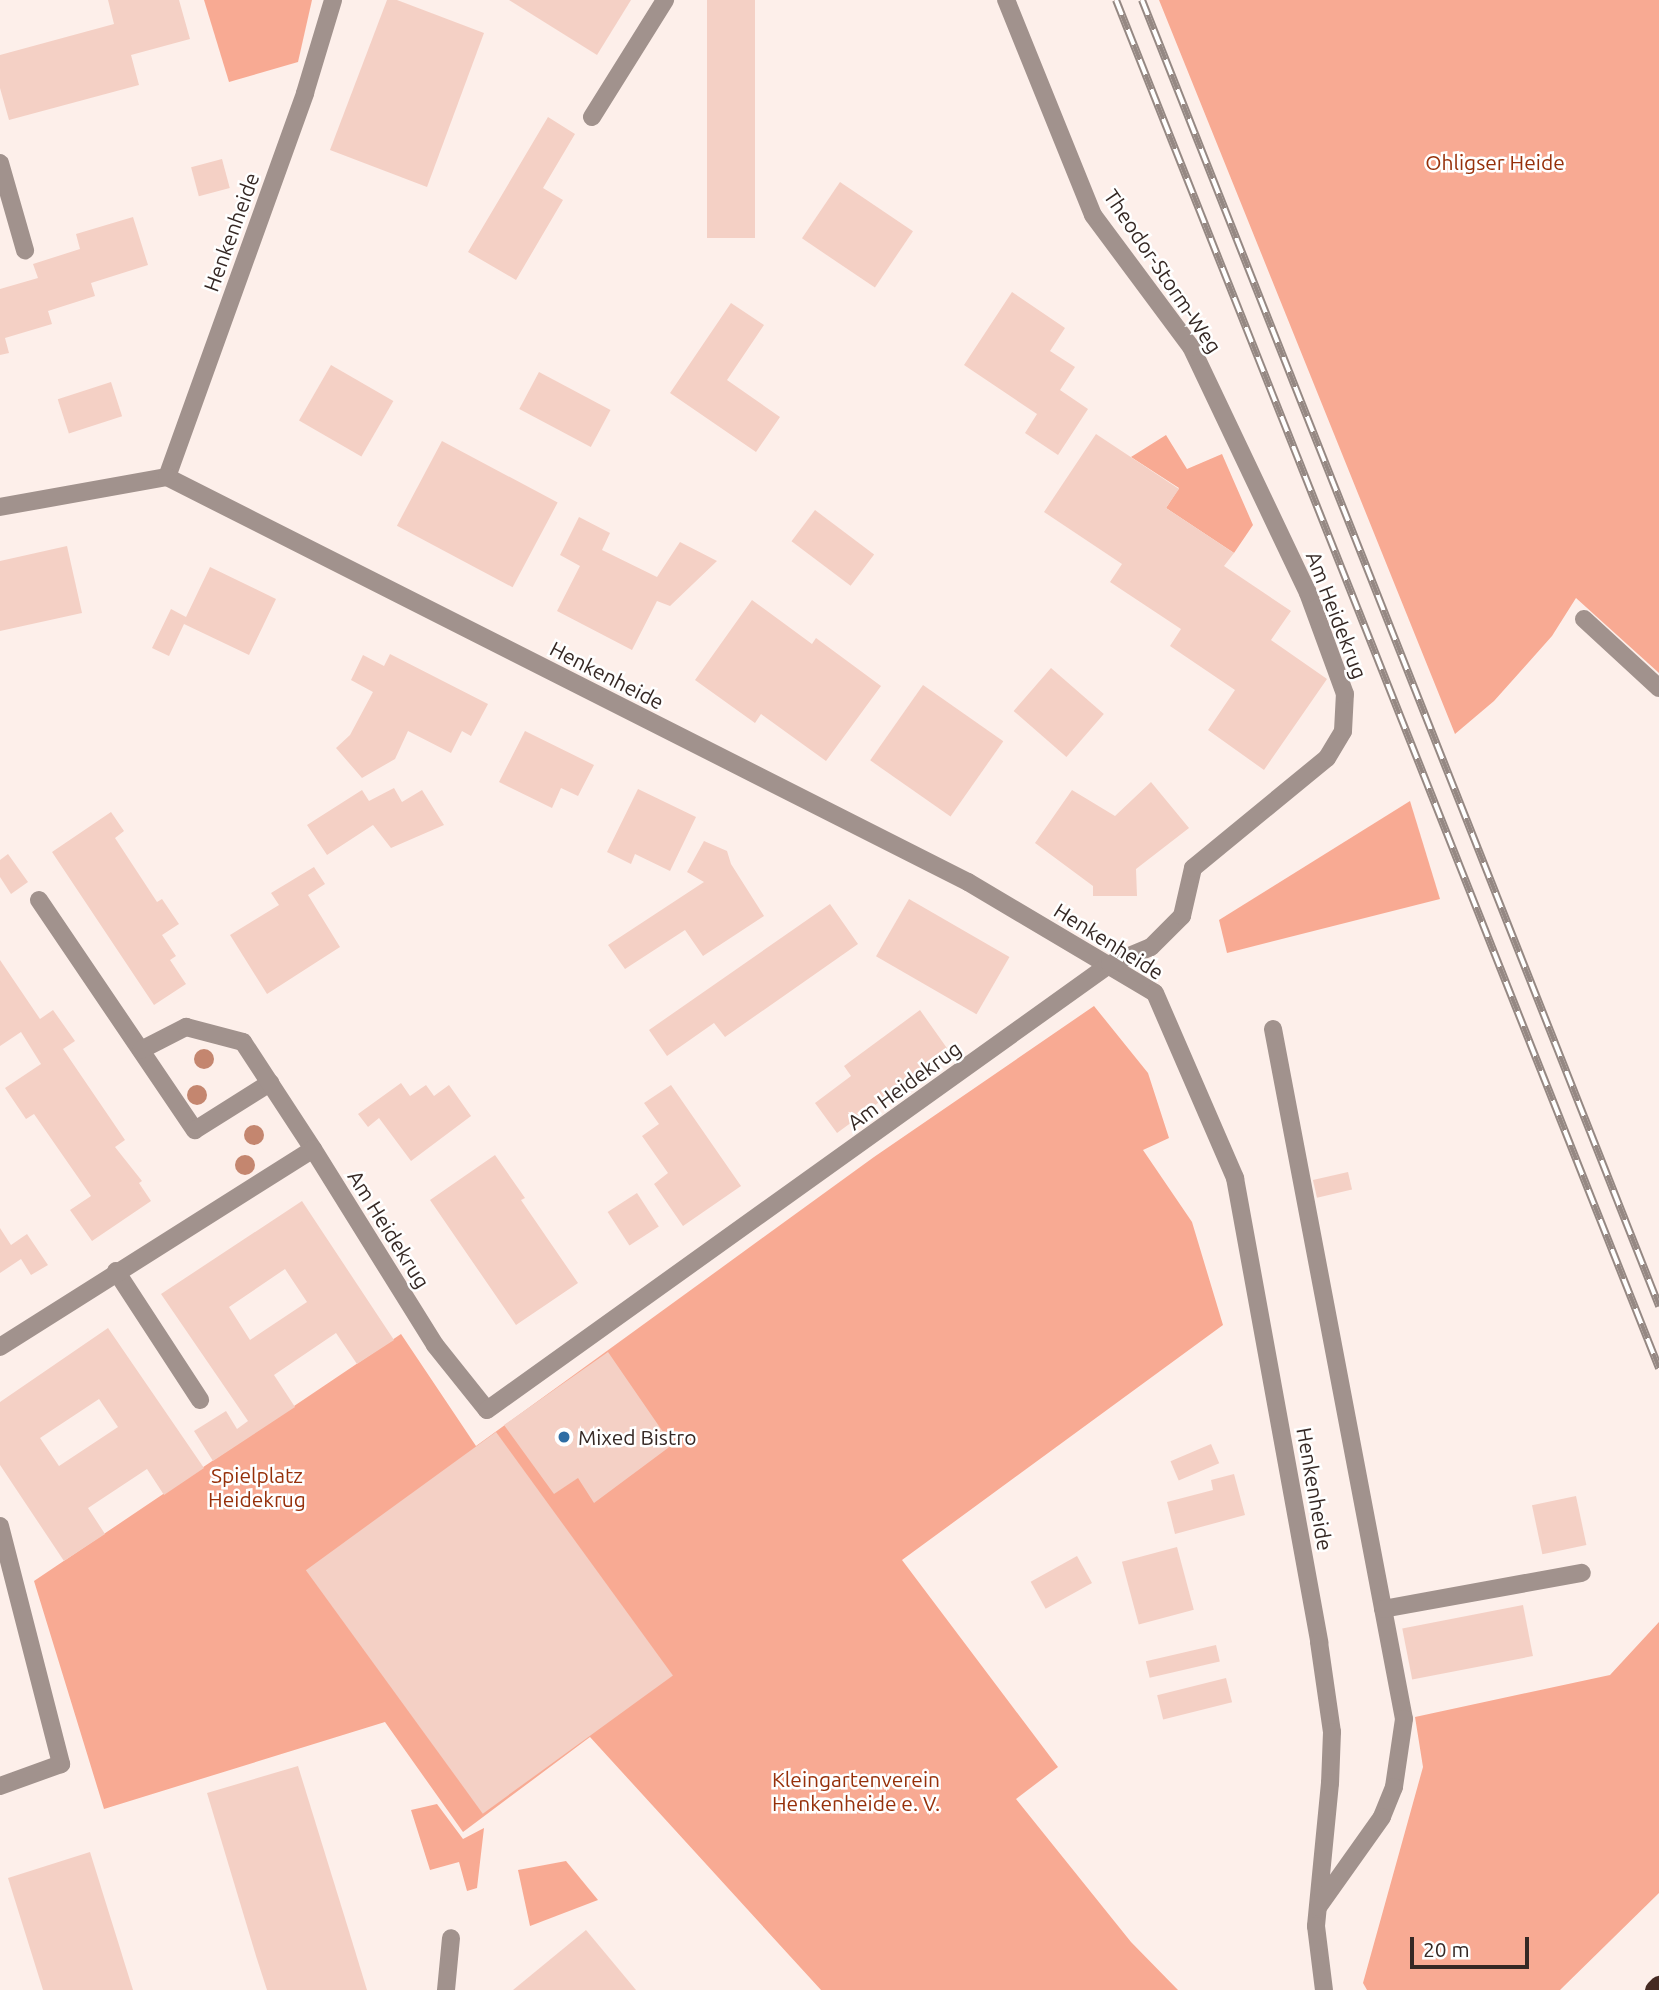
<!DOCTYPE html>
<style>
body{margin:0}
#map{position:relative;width:1659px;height:1990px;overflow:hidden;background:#fdefea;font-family:Ubuntu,sans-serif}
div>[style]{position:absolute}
.green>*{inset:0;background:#f8aa93}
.building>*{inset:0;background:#f4d0c5;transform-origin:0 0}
.minor>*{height:18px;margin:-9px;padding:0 9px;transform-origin:9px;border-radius:9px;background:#a1928d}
.highway>*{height:21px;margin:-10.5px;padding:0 10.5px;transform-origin:10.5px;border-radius:10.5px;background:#452a22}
.rail>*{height:8px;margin-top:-4px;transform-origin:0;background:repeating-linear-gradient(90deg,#fff 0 16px,#958883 0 32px);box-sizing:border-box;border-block:2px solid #958883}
.trees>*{width:20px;height:20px;margin:-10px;border-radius:50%;background:#c4866f}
.dots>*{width:19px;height:19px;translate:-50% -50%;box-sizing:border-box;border:4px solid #fff;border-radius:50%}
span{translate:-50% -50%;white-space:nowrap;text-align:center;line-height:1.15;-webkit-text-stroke:5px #fff;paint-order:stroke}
.park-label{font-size:21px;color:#96300a}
.street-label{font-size:21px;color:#352824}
.poi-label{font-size:21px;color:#352824}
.left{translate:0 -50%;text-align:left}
.scale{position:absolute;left:1410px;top:1937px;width:119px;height:32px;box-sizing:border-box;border:4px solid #352824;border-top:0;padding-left:9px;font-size:21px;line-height:24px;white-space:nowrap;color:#352824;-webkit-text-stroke:5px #fff;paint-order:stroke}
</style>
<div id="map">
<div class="green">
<div style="clip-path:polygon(204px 0,312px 0,298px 62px,229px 82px)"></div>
<div style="clip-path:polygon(1159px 0,1659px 0,1659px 673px,1576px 598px,1552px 636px,1494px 701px,1455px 734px)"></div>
<div style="clip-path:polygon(1166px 435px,1187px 469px,1222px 454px,1253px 525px,1234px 553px,1166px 508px,1179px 488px,1131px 457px)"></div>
<div style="clip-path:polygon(1410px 801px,1440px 899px,1227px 953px,1219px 920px)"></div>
<div style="clip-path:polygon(1094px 1006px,1148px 1073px,1169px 1138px,1143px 1150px,1192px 1222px,1223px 1325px,902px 1560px,1058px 1767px,1016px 1799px,1131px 1942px,1178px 1990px,821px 1990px,590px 1737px,463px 1832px,385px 1722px,104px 1809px,34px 1581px,401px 1334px,476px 1446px,874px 1157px)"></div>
<div style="clip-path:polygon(1659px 1622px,1659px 1893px,1560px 1990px,1367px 1990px,1363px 1983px,1423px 1767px,1415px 1717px,1610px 1675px)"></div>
<div style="clip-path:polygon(437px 1804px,463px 1839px,484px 1828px,477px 1888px,467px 1891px,459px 1862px,430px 1870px,411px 1810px)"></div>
<div style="clip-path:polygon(566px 1861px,598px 1900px,530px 1926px,518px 1870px)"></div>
</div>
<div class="building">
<div style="clip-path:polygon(108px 0,179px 0,190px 39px,131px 55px,139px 85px,9px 120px,0 88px,0 55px,114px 24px)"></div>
<div style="clip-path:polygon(387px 0,397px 0,484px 33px,427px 187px,330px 150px)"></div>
<div style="clip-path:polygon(509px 0,631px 0,597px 55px)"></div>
<div style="left:707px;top:0;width:48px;height:238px"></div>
<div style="clip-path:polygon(548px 117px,575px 134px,543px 188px,563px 200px,516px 280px,468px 252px)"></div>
<div style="left:222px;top:159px;width:30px;height:32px;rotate:75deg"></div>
<div style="left:840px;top:182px;width:88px;height:68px;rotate:34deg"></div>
<div style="clip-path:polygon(133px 217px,148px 265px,91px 283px,95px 296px,48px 311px,52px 324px,5px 338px,9px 353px,0 355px,0 289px,38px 278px,33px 264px,80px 249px,76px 234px)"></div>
<div style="clip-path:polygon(1012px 292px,1065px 328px,1050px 351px,1075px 367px,1060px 390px,1088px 409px,1058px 455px,1025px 433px,1037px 414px,964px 365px)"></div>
<div style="clip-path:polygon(731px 303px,764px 325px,727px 380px,780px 417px,756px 452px,670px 393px)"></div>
<div style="left:331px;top:365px;width:72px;height:64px;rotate:30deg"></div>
<div style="left:539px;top:372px;width:81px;height:42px;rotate:28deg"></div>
<div style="left:111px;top:382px;width:36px;height:56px;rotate:72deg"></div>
<div style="clip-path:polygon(1096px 434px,1179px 489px,1166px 508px,1234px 553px,1224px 566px,1291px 611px,1271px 640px,1327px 679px,1264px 770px,1208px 730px,1235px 690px,1170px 646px,1181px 629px,1110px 582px,1122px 564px,1044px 512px)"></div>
<div style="left:442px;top:441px;width:131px;height:96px;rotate:28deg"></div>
<div style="left:815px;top:510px;width:74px;height:39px;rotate:37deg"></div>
<div style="clip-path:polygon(579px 517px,610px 533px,602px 550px,657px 577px,680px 542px,717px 561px,670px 606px,657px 601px,632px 650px,557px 611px,580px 566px,560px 555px)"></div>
<div style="clip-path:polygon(67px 546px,82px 613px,0 631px,0 561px)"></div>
<div style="clip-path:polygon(210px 567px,276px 599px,249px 655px,184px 624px,169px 656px,152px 648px,171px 609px,186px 617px)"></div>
<div style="clip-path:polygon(752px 600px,812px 644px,816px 638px,881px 686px,826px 761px,761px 714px,755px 723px,695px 680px)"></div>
<div style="clip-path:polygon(390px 654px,488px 704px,471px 736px,462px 731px,451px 753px,408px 731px,395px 759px,362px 778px,336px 748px,350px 735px,373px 692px,351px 680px,363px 655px,384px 666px)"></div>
<div style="left:1051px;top:668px;width:70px;height:57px;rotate:41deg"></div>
<div style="left:923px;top:685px;width:98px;height:92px;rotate:35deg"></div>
<div style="clip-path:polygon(525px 731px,594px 765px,578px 796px,561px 788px,552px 808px,499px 782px)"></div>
<div style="clip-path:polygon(1151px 782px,1189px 828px,1136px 869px,1137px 896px,1093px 896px,1093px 886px,1035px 843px,1072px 790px,1115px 816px)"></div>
<div style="clip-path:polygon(394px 788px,402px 802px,422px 790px,444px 825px,391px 848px,373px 825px,327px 855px,307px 825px,362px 790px,369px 801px)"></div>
<div style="clip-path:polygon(638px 789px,696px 817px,670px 871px,635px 854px,631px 864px,607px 852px)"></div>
<div style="clip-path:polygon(111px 812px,124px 831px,115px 838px,157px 902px,162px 899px,179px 924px,162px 935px,176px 956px,170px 960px,186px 984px,154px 1005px,52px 852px)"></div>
<div style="clip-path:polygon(704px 841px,727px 851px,731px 864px,764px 916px,703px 956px,685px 930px,625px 969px,608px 945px,704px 882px,687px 872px)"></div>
<div style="clip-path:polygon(8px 854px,28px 882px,11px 894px,0 877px,0 860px)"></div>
<div style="clip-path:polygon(314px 867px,325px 884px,308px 895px,340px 947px,267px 994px,230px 935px,279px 905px,271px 893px)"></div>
<div style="left:909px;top:899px;width:116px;height:66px;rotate:30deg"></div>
<div style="clip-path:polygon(830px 904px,858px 944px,725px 1037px,714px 1023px,667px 1056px,649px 1030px)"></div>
<div style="clip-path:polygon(0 960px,40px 1019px,53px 1010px,75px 1041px,63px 1049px,125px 1140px,115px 1147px,142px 1181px,139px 1183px,151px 1201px,92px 1241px,70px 1210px,91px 1196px,34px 1114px,26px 1119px,5px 1088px,41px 1064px,21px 1032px,0 1046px)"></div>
<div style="clip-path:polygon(920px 1010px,949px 1051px,837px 1133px,815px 1103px,851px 1076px,844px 1066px)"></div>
<div style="clip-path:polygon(401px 1083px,410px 1096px,426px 1085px,434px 1096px,449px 1085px,471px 1116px,411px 1161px,379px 1118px,368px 1127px,358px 1114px)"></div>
<div style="clip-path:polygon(671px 1085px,741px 1186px,683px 1226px,654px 1184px,668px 1173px,642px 1136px,659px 1124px,644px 1103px)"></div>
<div style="clip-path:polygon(495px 1155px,525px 1198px,521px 1200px,578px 1283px,516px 1325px,430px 1200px)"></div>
<div style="left:1348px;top:1172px;width:18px;height:36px;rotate:77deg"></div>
<div style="left:637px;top:1193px;width:40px;height:35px;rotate:57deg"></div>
<div style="clip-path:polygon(evenodd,302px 1201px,394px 1340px,357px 1364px,336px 1333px,274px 1375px,295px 1407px,213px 1461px,194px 1431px,226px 1411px,237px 1429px,248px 1421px,161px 1294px,302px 1201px,285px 1269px,307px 1302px,250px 1340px,229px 1307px,285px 1269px)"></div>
<div style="clip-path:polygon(0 1228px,11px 1245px,27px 1234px,48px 1265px,31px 1275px,21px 1259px,0 1273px)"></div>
<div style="clip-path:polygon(evenodd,108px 1328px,204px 1468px,164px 1495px,147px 1469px,88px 1508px,105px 1534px,64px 1561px,0 1465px,0 1402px,108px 1328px,99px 1399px,118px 1427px,59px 1466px,40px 1438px,99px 1399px)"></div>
<div style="clip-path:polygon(608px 1352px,672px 1445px,594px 1503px,578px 1478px,554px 1494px,504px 1425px)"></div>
<div style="left:496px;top:1432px;width:301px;height:235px;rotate:54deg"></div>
<div style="left:1211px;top:1444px;width:21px;height:44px;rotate:67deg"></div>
<div style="clip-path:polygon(1234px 1474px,1245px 1515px,1175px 1534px,1167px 1502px,1213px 1490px,1211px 1480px)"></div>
<div style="left:1576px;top:1496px;width:50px;height:45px;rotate:78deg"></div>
<div style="left:1177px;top:1547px;width:65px;height:57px;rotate:75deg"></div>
<div style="left:1077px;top:1556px;width:31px;height:53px;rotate:61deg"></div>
<div style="left:1523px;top:1605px;width:52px;height:123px;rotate:79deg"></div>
<div style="left:1216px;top:1645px;width:17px;height:72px;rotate:77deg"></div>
<div style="left:1226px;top:1678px;width:25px;height:71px;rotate:76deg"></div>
<div style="clip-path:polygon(298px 1766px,348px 1928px,367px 1990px,267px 1990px,256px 1956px,207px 1793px)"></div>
<div style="clip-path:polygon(90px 1852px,133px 1990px,43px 1990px,8px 1878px)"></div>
<div style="clip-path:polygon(586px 1930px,636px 1990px,513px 1990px)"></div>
</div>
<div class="minor">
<div style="left:592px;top:117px;width:138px;rotate:-58deg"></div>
<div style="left:0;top:163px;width:91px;rotate:74deg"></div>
<div style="left:167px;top:477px;width:408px;rotate:-70.2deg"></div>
<div style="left:305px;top:93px;width:97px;rotate:-73.2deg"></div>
<div style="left:0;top:507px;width:170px;rotate:-10.2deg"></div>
<div style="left:167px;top:477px;width:898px;rotate:26.82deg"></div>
<div style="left:968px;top:882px;width:217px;rotate:30.7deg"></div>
<div style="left:1155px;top:993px;width:202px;rotate:66.6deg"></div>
<div style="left:1235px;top:1178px;width:472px;rotate:79.7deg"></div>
<div style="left:1319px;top:1642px;width:91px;rotate:81.8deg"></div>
<div style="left:1332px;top:1732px;width:51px;rotate:92.2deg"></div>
<div style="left:1330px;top:1783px;width:144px;rotate:95.6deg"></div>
<div style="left:1316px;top:1926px;width:64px;rotate:82.9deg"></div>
<div style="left:1584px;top:619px;width:102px;rotate:42.6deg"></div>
<div style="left:39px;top:900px;width:278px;rotate:55.9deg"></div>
<div style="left:195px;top:1130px;width:89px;rotate:-32.1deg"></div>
<div style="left:1273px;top:1029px;width:702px;rotate:79.25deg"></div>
<div style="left:1404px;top:1719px;width:69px;rotate:98.4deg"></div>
<div style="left:1394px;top:1787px;width:32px;rotate:112deg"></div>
<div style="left:1382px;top:1817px;width:110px;rotate:125.4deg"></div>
<div style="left:141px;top:1050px;width:51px;rotate:-27.1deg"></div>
<div style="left:186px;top:1027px;width:59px;rotate:14.7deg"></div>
<div style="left:243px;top:1042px;width:128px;rotate:56.8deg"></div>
<div style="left:116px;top:1271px;width:154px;rotate:56.9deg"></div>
<div style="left:0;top:1347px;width:370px;rotate:-32.3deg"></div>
<div style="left:313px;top:1149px;width:231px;rotate:58.1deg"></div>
<div style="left:435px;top:1345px;width:83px;rotate:51.3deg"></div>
<div style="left:487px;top:1410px;width:766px;rotate:-35.6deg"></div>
<div style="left:1110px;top:964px;width:44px;rotate:-22.5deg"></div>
<div style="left:1151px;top:947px;width:44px;rotate:-45deg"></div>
<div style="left:1182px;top:916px;width:49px;rotate:-77.1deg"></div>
<div style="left:1193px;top:868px;width:173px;rotate:-39.4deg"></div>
<div style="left:1327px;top:758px;width:31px;rotate:-59deg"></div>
<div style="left:1343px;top:731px;width:37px;rotate:-87deg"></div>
<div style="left:1345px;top:694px;width:108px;rotate:-110.1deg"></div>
<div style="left:1308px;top:593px;width:272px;rotate:-115.4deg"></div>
<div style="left:1191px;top:347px;width:164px;rotate:-126.6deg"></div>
<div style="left:1093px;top:215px;width:232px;rotate:-112deg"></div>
<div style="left:0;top:1526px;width:246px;rotate:75.6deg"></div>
<div style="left:61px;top:1764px;width:65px;rotate:160.2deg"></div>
<div style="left:1383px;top:1609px;width:202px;rotate:-10.3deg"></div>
<div style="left:446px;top:1990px;width:52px;rotate:-84.5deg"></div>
</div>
<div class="highway">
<div style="left:1655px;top:1990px;width:6px;rotate:-45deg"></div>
</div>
<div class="rail">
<div style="left:1116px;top:0;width:1472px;rotate:68.35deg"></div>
<div style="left:1142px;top:0;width:1405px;rotate:68.4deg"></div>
</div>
<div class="trees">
<div style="left:204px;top:1059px"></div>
<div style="left:197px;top:1095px"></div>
<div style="left:254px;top:1135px"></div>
<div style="left:245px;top:1165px"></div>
</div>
<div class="dots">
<div style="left:564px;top:1437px;background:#2e6da4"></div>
</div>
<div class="park-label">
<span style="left:1495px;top:162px">Ohligser Heide</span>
<span style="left:257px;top:1487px">Spielplatz<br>Heidekrug</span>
<span style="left:856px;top:1791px">Kleingartenverein<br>Henkenheide e. V.</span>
</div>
<div class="street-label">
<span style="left:231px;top:232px;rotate:-70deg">Henkenheide</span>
<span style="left:1163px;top:271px;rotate:56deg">Theodor-Storm-Weg</span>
<span style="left:1337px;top:615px;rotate:69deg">Am Heidekrug</span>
<span style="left:607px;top:675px;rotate:27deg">Henkenheide</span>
<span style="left:1109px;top:941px;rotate:32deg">Henkenheide</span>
<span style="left:904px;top:1085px;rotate:-36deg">Am Heidekrug</span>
<span style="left:389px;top:1229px;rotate:58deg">Am Heidekrug</span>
<span style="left:1315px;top:1489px;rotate:80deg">Henkenheide</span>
</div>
<div class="poi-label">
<span class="left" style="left:578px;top:1437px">Mixed Bistro</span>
</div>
<div class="scale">20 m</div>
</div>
